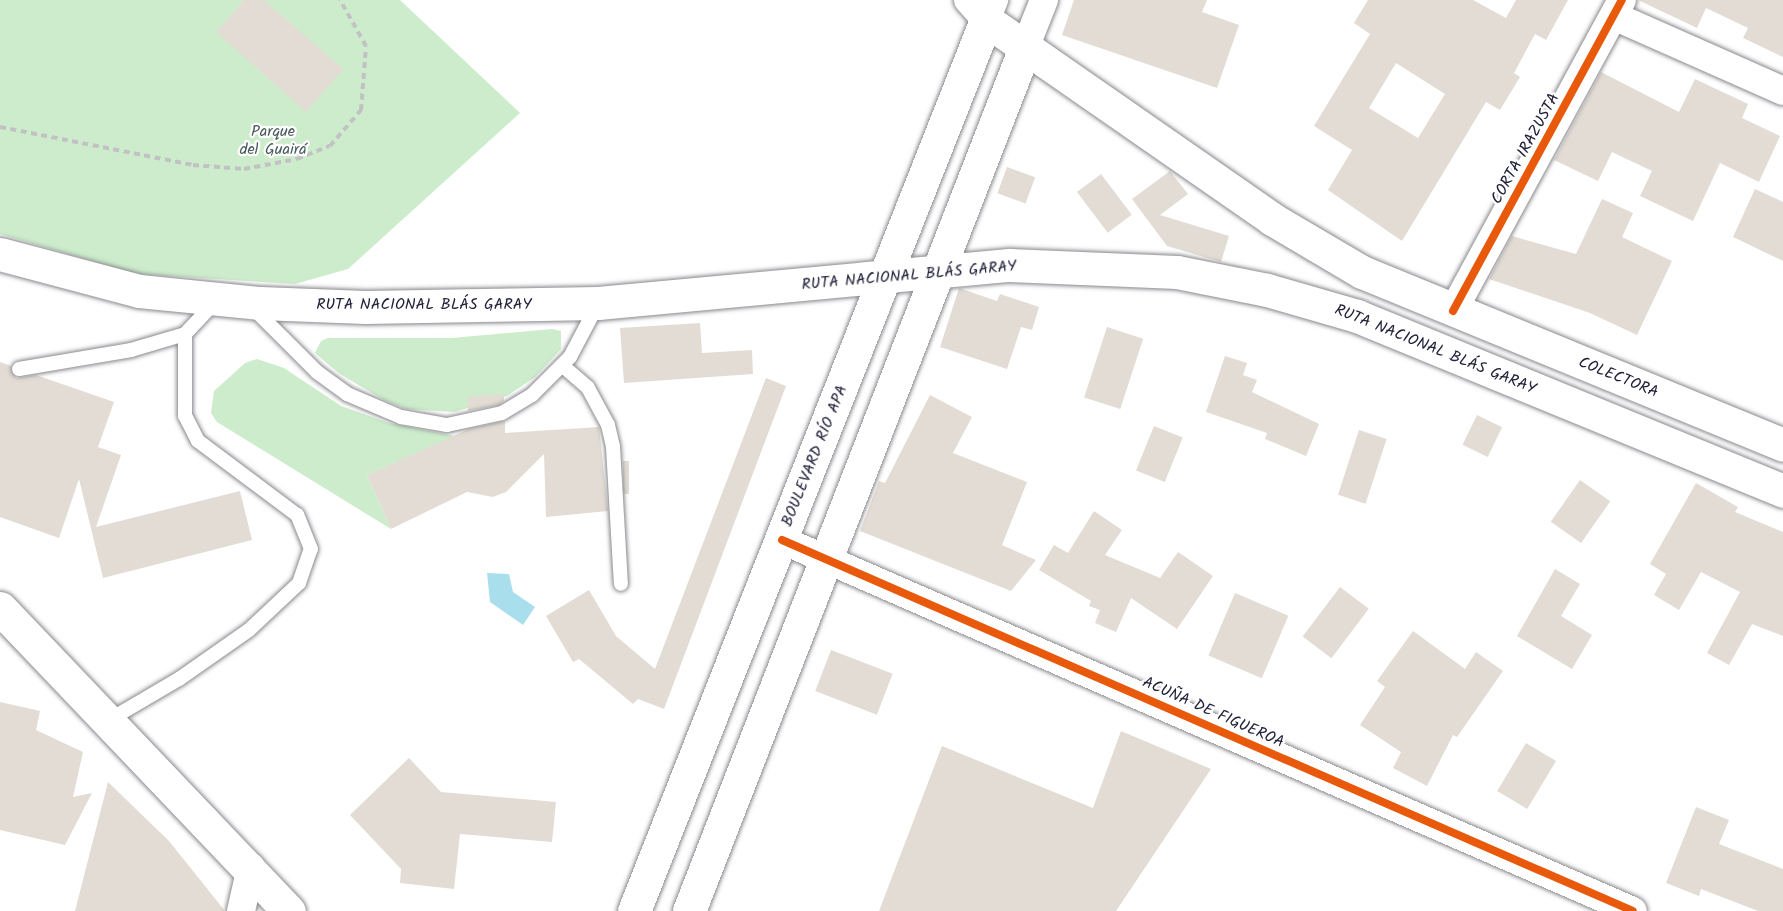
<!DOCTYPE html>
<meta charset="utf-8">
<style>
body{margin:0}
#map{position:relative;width:1783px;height:911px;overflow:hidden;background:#fff;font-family:Kalam,sans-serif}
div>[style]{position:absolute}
.green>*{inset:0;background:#cceccb}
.water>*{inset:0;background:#a9dfec}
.building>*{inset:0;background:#e3dcd4;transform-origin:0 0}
.path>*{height:4px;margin-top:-2px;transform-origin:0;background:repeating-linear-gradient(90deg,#c2c2c4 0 6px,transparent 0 10.5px)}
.roads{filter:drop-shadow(0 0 2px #8a8a8f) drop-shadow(0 0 2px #8a8a8f)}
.lane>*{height:14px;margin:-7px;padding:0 7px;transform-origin:7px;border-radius:7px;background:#fff}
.street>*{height:28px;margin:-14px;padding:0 14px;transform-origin:14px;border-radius:14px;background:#fff}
.secondary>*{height:33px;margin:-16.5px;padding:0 16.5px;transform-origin:16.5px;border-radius:16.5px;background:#fff}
.highway>*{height:33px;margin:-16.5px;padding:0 16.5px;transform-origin:16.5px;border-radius:16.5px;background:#fff}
.cycleway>*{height:8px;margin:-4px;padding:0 4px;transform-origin:4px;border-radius:4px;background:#e8590c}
span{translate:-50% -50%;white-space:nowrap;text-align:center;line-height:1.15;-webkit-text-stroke:4.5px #fff;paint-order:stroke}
.park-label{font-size:16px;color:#485a5a}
.street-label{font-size:16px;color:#22223b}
</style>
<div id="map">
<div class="green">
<div style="clip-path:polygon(0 0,400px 0,520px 113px,348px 269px,295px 284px,137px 274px,0 234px)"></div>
<div style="clip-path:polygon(552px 329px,561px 331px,561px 349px,535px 377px,507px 396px,454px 412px,406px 409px,384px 400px,340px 374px,315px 353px,321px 341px,328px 338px,452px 338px)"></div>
<div style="clip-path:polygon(257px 359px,284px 368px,341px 406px,389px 423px,455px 436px,367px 475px,391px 529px,217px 422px,211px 413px,214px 391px,245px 363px)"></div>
</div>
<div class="water">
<div style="clip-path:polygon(487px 573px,509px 574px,513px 592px,535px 607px,523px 625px,490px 602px)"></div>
</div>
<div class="building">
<div style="clip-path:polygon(244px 0,264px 0,343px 69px,306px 112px,216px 32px)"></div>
<div style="clip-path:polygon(1074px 0,1207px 0,1202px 12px,1239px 25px,1217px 88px,1062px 35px)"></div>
<div style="clip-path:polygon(evenodd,1368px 0,1473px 0,1506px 18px,1516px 0,1568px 0,1546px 40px,1535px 34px,1514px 73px,1520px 77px,1500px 110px,1486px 102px,1402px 241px,1328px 190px,1352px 150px,1314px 126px,1370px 34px,1354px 23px,1368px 0,1396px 63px,1445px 94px,1418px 138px,1369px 108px,1396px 63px)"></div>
<div style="clip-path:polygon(1638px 0,1783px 0,1783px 57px,1743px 38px,1748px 28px,1706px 8px,1697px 28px)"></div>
<div style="clip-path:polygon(1601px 72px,1679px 112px,1695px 79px,1748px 104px,1742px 118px,1780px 136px,1759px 182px,1720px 163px,1693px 221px,1640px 196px,1652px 171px,1612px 152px,1598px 181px,1554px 160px)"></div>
<div style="left:1007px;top:167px;width:30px;height:28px;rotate:20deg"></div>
<div style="clip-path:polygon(1170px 171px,1188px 194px,1160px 215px,1229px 236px,1221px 262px,1167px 246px,1132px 199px)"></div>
<div style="left:1101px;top:174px;width:51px;height:30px;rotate:53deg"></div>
<div style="clip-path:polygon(1755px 189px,1783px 202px,1783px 261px,1733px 237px)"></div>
<div style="clip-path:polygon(1602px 199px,1633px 213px,1622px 237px,1672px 261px,1637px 335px,1590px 313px,1489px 279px,1512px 236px,1576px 254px)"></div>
<div style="clip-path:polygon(959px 288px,997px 301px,1000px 294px,1039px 307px,1032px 330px,1021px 327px,1007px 369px,940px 347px)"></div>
<div style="clip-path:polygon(700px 323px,702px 353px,752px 350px,753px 374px,624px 383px,620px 328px)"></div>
<div style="left:1107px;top:327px;width:38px;height:74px;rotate:18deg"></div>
<div style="clip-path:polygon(1225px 356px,1247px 363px,1243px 375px,1257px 380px,1252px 392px,1319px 424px,1306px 456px,1265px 439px,1267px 433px,1206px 412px)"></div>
<div style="clip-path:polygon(0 362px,11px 366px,16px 378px,36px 375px,114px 402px,98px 447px,121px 455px,96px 527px,240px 491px,252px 540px,103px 578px,79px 479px,59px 538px,0 517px)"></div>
<div style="clip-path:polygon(766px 378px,786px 386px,664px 709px,638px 699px,633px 704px,579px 659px,573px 662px,546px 616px,589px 590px,616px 636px,655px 669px)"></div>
<div style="clip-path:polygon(504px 394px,504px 401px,499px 405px,468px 411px,467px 397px)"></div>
<div style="clip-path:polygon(930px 395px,972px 417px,953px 453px,1027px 482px,1002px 545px,1036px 560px,1011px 591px,860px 531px,879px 481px,885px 483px)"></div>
<div style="left:1477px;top:415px;width:28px;height:33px;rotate:26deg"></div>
<div style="clip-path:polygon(505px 421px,505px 433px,599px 427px,608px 511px,546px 517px,544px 454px,506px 492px,493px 497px,467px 492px,391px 529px,367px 475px,469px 429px)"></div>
<div style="left:1154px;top:426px;width:31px;height:48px;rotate:22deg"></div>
<div style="left:1359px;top:430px;width:29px;height:68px;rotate:18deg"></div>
<div style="left:623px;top:461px;width:6px;height:33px"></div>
<div style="left:1580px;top:480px;width:37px;height:51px;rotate:35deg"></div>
<div style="clip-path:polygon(1696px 483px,1738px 507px,1735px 512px,1783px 532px,1783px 636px,1752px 624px,1729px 665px,1707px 653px,1740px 592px,1701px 572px,1679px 610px,1654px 595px,1666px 574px,1650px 564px)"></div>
<div style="clip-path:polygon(1094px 511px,1122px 530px,1105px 555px,1160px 578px,1178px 552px,1213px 576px,1177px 629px,1131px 598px,1116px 632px,1095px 623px,1100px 610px,1089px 606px,1091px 601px,1039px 570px,1054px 545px,1068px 553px)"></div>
<div style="clip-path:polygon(1555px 569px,1580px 584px,1561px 616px,1592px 635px,1572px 669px,1517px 636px)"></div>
<div style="left:1340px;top:587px;width:36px;height:62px;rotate:37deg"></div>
<div style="left:1235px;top:593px;width:58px;height:68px;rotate:23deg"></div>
<div style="clip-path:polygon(1413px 631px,1465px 669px,1476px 652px,1503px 671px,1457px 737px,1453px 735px,1427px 786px,1393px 768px,1401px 752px,1360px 725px,1385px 687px,1377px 681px)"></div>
<div style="left:831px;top:650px;width:66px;height:44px;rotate:21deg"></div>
<div style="clip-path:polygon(0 702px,40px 711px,36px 730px,83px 752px,73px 797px,92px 793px,65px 845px,0 830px)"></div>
<div style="clip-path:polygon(1121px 731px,1211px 769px,1116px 911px,879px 911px,942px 746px,1093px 808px)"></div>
<div style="left:1526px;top:743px;width:35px;height:56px;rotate:31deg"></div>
<div style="clip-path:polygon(409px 758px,441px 792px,556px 802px,552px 842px,460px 834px,454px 889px,400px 883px,401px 869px,350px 815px)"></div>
<div style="clip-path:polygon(108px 782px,169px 841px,225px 911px,75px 911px)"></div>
<div style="clip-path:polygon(1696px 807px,1729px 820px,1719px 844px,1783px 869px,1783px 911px,1758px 911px,1701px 889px,1699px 896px,1666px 883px)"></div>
</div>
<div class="path">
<div style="left:0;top:127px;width:197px;rotate:11.1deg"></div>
<div style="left:193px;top:165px;width:51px;rotate:4.5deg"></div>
<div style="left:244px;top:169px;width:54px;rotate:-10.7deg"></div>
<div style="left:297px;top:159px;width:35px;rotate:-22deg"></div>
<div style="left:330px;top:146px;width:48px;rotate:-49.3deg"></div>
<div style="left:361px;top:110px;width:64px;rotate:-85.5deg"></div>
<div style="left:366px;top:46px;width:53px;rotate:-119.5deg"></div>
</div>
<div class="roads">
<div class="lane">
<div style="left:252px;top:307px;width:92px;rotate:45deg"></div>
<div style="left:317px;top:372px;width:37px;rotate:36deg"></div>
<div style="left:347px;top:394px;width:59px;rotate:23.1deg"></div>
<div style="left:401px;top:417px;width:47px;rotate:9.9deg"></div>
<div style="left:447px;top:425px;width:56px;rotate:-12.3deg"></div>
<div style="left:502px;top:413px;width:35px;rotate:-31deg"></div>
<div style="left:532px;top:395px;width:54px;rotate:-45deg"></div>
<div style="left:570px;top:357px;width:60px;rotate:-62.2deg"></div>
<div style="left:563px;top:366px;width:33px;rotate:41deg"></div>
<div style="left:588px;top:388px;width:42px;rotate:61.6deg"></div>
<div style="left:608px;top:425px;width:23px;rotate:77deg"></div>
<div style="left:613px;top:447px;width:137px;rotate:86.7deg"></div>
<div style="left:19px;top:369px;width:114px;rotate:-9.6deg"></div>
<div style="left:131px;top:350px;width:56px;rotate:-16.5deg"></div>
<div style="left:185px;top:334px;width:44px;rotate:-46.8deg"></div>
<div style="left:109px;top:720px;width:81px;rotate:-30.4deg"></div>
<div style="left:179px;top:679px;width:85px;rotate:-35deg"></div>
<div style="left:249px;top:630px;width:69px;rotate:-43.2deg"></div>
<div style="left:299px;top:583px;width:36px;rotate:-71deg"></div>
<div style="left:311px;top:549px;width:37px;rotate:-112deg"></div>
<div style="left:297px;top:515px;width:124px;rotate:-143.2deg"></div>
<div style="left:198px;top:441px;width:28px;rotate:-117deg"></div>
<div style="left:185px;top:416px;width:82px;rotate:-90deg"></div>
</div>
<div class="street">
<div style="left:968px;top:0;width:27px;rotate:48deg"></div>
<div style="left:986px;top:20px;width:22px;rotate:-68deg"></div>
<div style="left:1614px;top:16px;width:185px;rotate:23.9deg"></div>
<div style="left:1025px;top:48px;width:52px;rotate:-68.4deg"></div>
<div style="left:1453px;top:311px;width:354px;rotate:-61.5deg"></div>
<div style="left:782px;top:540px;width:928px;rotate:23.56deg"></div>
<div style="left:241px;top:911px;width:45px;rotate:-77.2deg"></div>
</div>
<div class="secondary">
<div style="left:0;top:608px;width:419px;rotate:46.4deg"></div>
<div style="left:634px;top:911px;width:958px;rotate:-68.44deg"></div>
<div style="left:986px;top:20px;width:348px;rotate:34.8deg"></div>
<div style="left:1272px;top:219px;width:104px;rotate:30.5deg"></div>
<div style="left:1362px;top:272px;width:455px;rotate:22.3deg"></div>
<div style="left:689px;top:911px;width:926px;rotate:-68.73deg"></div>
</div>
<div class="highway">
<div style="left:0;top:254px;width:144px;rotate:14.9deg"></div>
<div style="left:139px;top:291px;width:122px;rotate:5.7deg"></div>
<div style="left:260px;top:303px;width:105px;rotate:2.2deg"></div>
<div style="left:365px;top:307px;width:233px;rotate:-1deg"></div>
<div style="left:598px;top:303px;width:413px;rotate:-5.3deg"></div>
<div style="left:1009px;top:265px;width:168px;rotate:2.4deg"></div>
<div style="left:1177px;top:272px;width:92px;rotate:11.3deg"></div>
<div style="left:1267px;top:290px;width:94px;rotate:16.1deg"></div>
<div style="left:1357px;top:316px;width:461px;rotate:22.3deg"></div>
</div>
</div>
<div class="cycleway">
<div style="left:1453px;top:311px;width:354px;rotate:-61.5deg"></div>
<div style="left:782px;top:540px;width:928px;rotate:23.56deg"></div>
</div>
<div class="park-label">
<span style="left:273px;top:141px">Parque<br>del Guairá</span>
</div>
<div class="street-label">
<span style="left:1526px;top:149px;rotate:-61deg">CORTA IRAZUSTA</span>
<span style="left:909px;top:276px;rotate:-5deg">RUTA NACIONAL BLÁS GARAY</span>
<span style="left:424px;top:305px">RUTA NACIONAL BLÁS GARAY</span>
<span style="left:1435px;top:350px;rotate:22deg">RUTA NACIONAL BLÁS GARAY</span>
<span style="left:1618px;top:378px;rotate:22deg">COLECTORA</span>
<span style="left:815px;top:456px;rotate:-68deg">BOULEVARD RÍO APA</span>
<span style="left:1213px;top:713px;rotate:24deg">ACUÑA DE FIGUEROA</span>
</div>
</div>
